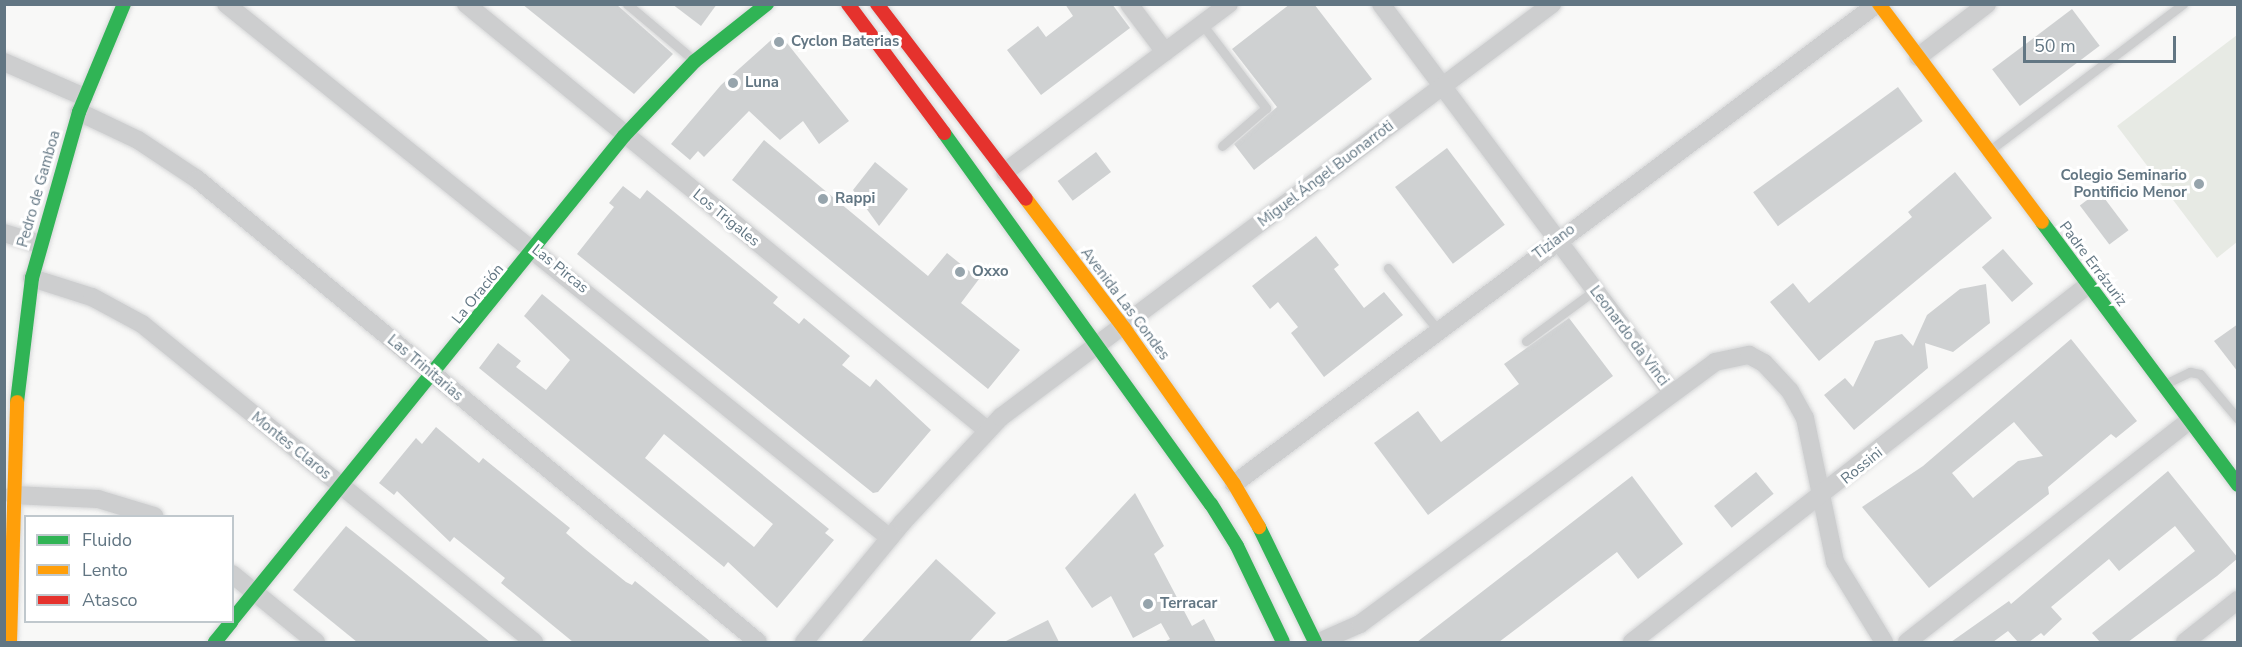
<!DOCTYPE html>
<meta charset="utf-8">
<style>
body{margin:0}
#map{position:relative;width:2242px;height:647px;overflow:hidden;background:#f8f8f7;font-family:"Nunito Sans",sans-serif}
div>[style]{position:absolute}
.green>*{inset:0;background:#e7eae4}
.building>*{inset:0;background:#cfd1d2;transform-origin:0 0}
.roads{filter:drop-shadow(0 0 2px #d5d6d7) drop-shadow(0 0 2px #d5d6d7)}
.lane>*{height:9px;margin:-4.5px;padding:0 4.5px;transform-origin:4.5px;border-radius:4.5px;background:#cdcecf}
.street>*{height:18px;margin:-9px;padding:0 9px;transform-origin:9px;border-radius:9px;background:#cdcecf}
.fast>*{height:14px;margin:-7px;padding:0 7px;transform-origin:7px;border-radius:7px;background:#30b455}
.slow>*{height:14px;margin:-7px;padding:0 7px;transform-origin:7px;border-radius:7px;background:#ff9f0a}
.jam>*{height:14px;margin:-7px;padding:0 7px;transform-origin:7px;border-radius:7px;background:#e5322d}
.dots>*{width:16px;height:16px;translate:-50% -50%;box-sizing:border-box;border:3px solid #fff;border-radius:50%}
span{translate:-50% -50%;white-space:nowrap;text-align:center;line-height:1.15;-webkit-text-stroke:6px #fff;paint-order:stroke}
.poi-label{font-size:15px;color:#627683;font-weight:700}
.left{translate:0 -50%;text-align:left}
.right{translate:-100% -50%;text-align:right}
.street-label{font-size:15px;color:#627683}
.frame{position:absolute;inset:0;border:6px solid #627683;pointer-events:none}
.legend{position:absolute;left:24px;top:515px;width:210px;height:108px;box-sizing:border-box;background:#fff;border:2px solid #c0c8cd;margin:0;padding:8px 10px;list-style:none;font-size:18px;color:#627683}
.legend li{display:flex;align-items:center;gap:12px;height:30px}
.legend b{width:30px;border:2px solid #c0c8cd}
.scale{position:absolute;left:2023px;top:36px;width:153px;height:27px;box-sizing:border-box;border:3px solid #627683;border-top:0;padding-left:8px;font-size:18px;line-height:21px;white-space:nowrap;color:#627683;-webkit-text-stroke:4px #fff;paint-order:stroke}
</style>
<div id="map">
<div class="green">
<div style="clip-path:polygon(2237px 35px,2237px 242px,2217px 258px,2117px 126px)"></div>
</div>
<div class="building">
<div style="clip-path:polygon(522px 4px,616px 4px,673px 54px,634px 94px)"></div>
<div style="clip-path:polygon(672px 4px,717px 4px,701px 26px)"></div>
<div style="clip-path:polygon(1065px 4px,1112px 4px,1130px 28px,1041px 95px,1007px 50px,1038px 26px,1046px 37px,1073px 16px)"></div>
<div style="clip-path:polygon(1290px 4px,1314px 4px,1372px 79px,1254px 170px,1234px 144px,1277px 107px,1232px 49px)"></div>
<div style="left:2072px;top:9px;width:46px;height:100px;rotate:53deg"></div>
<div style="clip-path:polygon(779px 33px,849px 121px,819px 144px,803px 121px,780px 140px,749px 111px,704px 157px,698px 151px,690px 160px,671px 144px,721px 85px)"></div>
<div style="left:1898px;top:87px;width:42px;height:179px;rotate:54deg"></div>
<div style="clip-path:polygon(764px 140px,928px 276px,947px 253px,979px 279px,961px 303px,1020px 350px,988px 389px,732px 180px)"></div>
<div style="left:1447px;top:148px;width:96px;height:65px;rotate:53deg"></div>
<div style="left:1096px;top:152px;width:25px;height:48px;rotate:53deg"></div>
<div style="clip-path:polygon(875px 162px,908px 189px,879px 226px,853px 190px)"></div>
<div style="clip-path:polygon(1955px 172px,1992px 218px,1819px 361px,1770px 302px,1793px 283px,1809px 303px,1912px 217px,1908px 212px)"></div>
<div style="clip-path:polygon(623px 186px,640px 199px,647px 190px,673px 211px,778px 297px,773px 303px,799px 324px,804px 318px,850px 356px,842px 365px,870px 387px,876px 379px,931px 430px,878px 492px,873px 493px,577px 254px,614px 207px,609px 203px)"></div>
<div style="left:2099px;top:191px;width:49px;height:24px;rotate:53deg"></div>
<div style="clip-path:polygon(1316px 236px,1339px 265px,1334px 269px,1364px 308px,1384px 292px,1403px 315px,1324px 377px,1291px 333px,1298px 327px,1278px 302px,1270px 309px,1252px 286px)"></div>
<div style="left:2003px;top:249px;width:46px;height:28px;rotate:49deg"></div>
<div style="clip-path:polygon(1986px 284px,1990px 323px,1953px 352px,1925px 343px,1928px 368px,1854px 430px,1824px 395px,1845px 378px,1853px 387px,1875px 341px,1902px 334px,1913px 346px,1927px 315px,1960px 289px)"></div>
<div style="clip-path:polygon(evenodd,542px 294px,829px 529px,825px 533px,834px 540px,777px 608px,728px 562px,724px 567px,479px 368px,498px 343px,521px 361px,516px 367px,546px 390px,570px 360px,524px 316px,542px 294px,664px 434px,773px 524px,754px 547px,645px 458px,664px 434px)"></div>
<div style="clip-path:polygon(1569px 318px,1613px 376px,1428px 515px,1374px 443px,1418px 411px,1441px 442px,1519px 384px,1504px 364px)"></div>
<div style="clip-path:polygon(2238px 324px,2238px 372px,2214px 341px)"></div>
<div style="clip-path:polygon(evenodd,2071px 339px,2137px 421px,2116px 438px,2111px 434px,2048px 487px,2049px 494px,1929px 588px,1862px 507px,1923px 466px,2071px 339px,2014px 422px,2043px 456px,2018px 461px,1973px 498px,1952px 473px,2014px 422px)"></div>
<div style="clip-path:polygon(436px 427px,479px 463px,483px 458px,570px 528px,566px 533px,585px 549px,626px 582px,632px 585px,635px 581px,711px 642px,573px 642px,501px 583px,505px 578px,454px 537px,450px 542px,397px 491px,394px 495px,379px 483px,416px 438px,422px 444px)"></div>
<div style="clip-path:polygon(2168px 471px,2238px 558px,2217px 576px,2128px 642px,2100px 642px,2092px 633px,2195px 551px,2175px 526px,2119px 571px,2109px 559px,2051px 607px,2062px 619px,2044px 636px,2041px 633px,2029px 642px,2018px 642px,2008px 631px,1993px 642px,1951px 642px,2009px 601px,2011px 604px)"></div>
<div style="left:1756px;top:472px;width:28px;height:54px;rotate:51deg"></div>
<div style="clip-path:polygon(1632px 476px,1683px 544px,1638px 579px,1617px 552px,1499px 642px,1417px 642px)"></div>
<div style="clip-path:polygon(1135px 493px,1164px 546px,1154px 554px,1192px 626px,1204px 619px,1216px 642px,1164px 642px,1170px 639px,1161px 623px,1133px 638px,1111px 596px,1092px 608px,1065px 568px)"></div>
<div style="clip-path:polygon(346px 526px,390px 561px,490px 642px,357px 642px,293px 590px)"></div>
<div style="clip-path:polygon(936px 559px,996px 613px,969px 642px,861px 642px)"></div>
<div style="clip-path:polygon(1048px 620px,1059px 642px,1004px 642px)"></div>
</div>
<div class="roads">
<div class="lane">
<div style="left:627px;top:4px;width:89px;rotate:40deg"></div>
<div style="left:1202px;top:24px;width:106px;rotate:52.7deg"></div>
<div style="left:1266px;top:108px;width:58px;rotate:139.2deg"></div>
<div style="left:1990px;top:150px;width:242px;rotate:-37.1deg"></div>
<div style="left:1388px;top:268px;width:78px;rotate:51.2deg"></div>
<div style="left:1526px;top:341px;width:86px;rotate:-36.5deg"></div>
<div style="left:2165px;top:384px;width:28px;rotate:-26deg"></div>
<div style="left:2190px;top:372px;width:10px;rotate:11deg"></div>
<div style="left:2200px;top:374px;width:59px;rotate:49.8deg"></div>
</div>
<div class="street">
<div style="left:226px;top:4px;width:852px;rotate:38.81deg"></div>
<div style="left:466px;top:4px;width:673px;rotate:39.27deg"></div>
<div style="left:1129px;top:4px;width:60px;rotate:53.1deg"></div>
<div style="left:1381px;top:4px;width:484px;rotate:53.2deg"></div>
<div style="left:1918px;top:57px;width:87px;rotate:-37.5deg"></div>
<div style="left:4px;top:62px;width:87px;rotate:23.6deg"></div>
<div style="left:79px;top:112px;width:65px;rotate:25.4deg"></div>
<div style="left:138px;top:140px;width:71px;rotate:33.5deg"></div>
<div style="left:197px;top:179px;width:727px;rotate:39.53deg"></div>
<div style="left:1005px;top:172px;width:280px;rotate:-36.9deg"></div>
<div style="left:4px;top:233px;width:37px;rotate:17deg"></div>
<div style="left:32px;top:278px;width:63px;rotate:17.6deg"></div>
<div style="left:92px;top:297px;width:57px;rotate:28.4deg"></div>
<div style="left:142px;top:324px;width:505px;rotate:39.05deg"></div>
<div style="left:1234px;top:484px;width:802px;rotate:-36.74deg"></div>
<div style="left:13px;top:495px;width:85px;rotate:2.7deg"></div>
<div style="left:98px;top:499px;width:59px;rotate:16.9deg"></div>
<div style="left:232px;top:574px;width:108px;rotate:39deg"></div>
<div style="left:804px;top:642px;width:154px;rotate:-50.5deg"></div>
<div style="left:902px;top:523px;width:145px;rotate:-47deg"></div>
<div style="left:1001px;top:417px;width:689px;rotate:-36.85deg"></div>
<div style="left:1319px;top:642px;width:45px;rotate:-23.7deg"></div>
<div style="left:1360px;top:624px;width:441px;rotate:-36.4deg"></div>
<div style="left:1715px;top:362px;width:35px;rotate:-12deg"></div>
<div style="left:1749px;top:355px;width:17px;rotate:28deg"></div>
<div style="left:1764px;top:363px;width:38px;rotate:47deg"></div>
<div style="left:1790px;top:391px;width:31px;rotate:61deg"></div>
<div style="left:1805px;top:418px;width:147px;rotate:78.2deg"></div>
<div style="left:1835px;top:562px;width:94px;rotate:58.5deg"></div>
<div style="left:1632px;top:642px;width:579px;rotate:-38.06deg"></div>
<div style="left:1907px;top:642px;width:358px;rotate:-38.1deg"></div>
<div style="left:2185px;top:642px;width:68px;rotate:-38.4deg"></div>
</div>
<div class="fast">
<div style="left:944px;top:133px;width:457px;rotate:54.3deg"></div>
<div style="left:1211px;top:504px;width:49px;rotate:58.2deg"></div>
<div style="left:1237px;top:546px;width:106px;rotate:64.4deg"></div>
<div style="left:2042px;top:222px;width:328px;rotate:53.3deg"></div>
<div style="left:17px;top:402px;width:125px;rotate:-83.1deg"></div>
<div style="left:32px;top:278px;width:173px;rotate:-74.2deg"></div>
<div style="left:79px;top:112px;width:117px;rotate:-67.4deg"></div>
<div style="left:1259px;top:527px;width:128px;rotate:64deg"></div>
<div style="left:232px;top:620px;width:623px;rotate:-51deg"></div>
<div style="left:624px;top:136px;width:103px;rotate:-46.6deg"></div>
<div style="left:695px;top:61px;width:92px;rotate:-38.4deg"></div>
<div style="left:215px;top:642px;width:26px;rotate:-51deg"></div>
</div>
<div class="slow">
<div style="left:1879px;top:4px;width:272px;rotate:53.2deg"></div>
<div style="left:1026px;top:199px;width:162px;rotate:52.8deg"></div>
<div style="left:1124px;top:328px;width:191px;rotate:54.8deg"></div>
<div style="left:1234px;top:484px;width:50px;rotate:59.8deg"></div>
<div style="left:10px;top:642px;width:240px;rotate:-88.3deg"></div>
</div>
<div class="jam">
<div style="left:848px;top:4px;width:161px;rotate:53.3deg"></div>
<div style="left:877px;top:4px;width:245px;rotate:52.6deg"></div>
</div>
</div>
<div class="dots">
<div style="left:779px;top:42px;background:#96a4ac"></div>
<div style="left:733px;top:83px;background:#96a4ac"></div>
<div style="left:2199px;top:184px;background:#96a4ac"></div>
<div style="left:823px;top:199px;background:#96a4ac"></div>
<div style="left:960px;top:272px;background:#96a4ac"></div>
<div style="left:1148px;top:604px;background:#96a4ac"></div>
</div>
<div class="poi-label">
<span class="left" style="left:791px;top:42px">Cyclon Baterias</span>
<span class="left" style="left:745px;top:83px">Luna</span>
<span class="right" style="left:2187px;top:184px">Colegio Seminario<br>Pontificio Menor</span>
<span class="left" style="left:835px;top:199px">Rappi</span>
<span class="left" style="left:972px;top:272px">Oxxo</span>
<span class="left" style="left:1160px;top:604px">Terracar</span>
</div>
<div class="street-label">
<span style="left:1326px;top:174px;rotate:-37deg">Miguel Ángel Buonarroti</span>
<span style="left:39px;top:189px;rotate:-74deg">Pedro de Gamboa</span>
<span style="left:726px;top:218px;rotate:39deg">Los Trigales</span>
<span style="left:1554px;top:242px;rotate:-37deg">Tiziano</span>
<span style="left:2093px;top:264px;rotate:53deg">Padre Errázuriz</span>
<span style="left:560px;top:269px;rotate:39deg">Las Pircas</span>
<span style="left:478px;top:294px;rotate:-51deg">La Oración</span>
<span style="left:1125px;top:304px;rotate:53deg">Avenida Las Condes</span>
<span style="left:1629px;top:336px;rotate:53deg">Leonardo da Vinci</span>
<span style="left:425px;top:368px;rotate:40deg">Las Trinitarias</span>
<span style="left:291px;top:446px;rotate:39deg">Montes Claros</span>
<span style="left:1862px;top:466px;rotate:-39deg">Rossini</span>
</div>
<div class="frame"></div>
<ul class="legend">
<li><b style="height:8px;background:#30b455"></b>Fluido</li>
<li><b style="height:8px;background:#ff9f0a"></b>Lento</li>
<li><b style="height:8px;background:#e5322d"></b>Atasco</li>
</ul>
<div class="scale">50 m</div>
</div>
